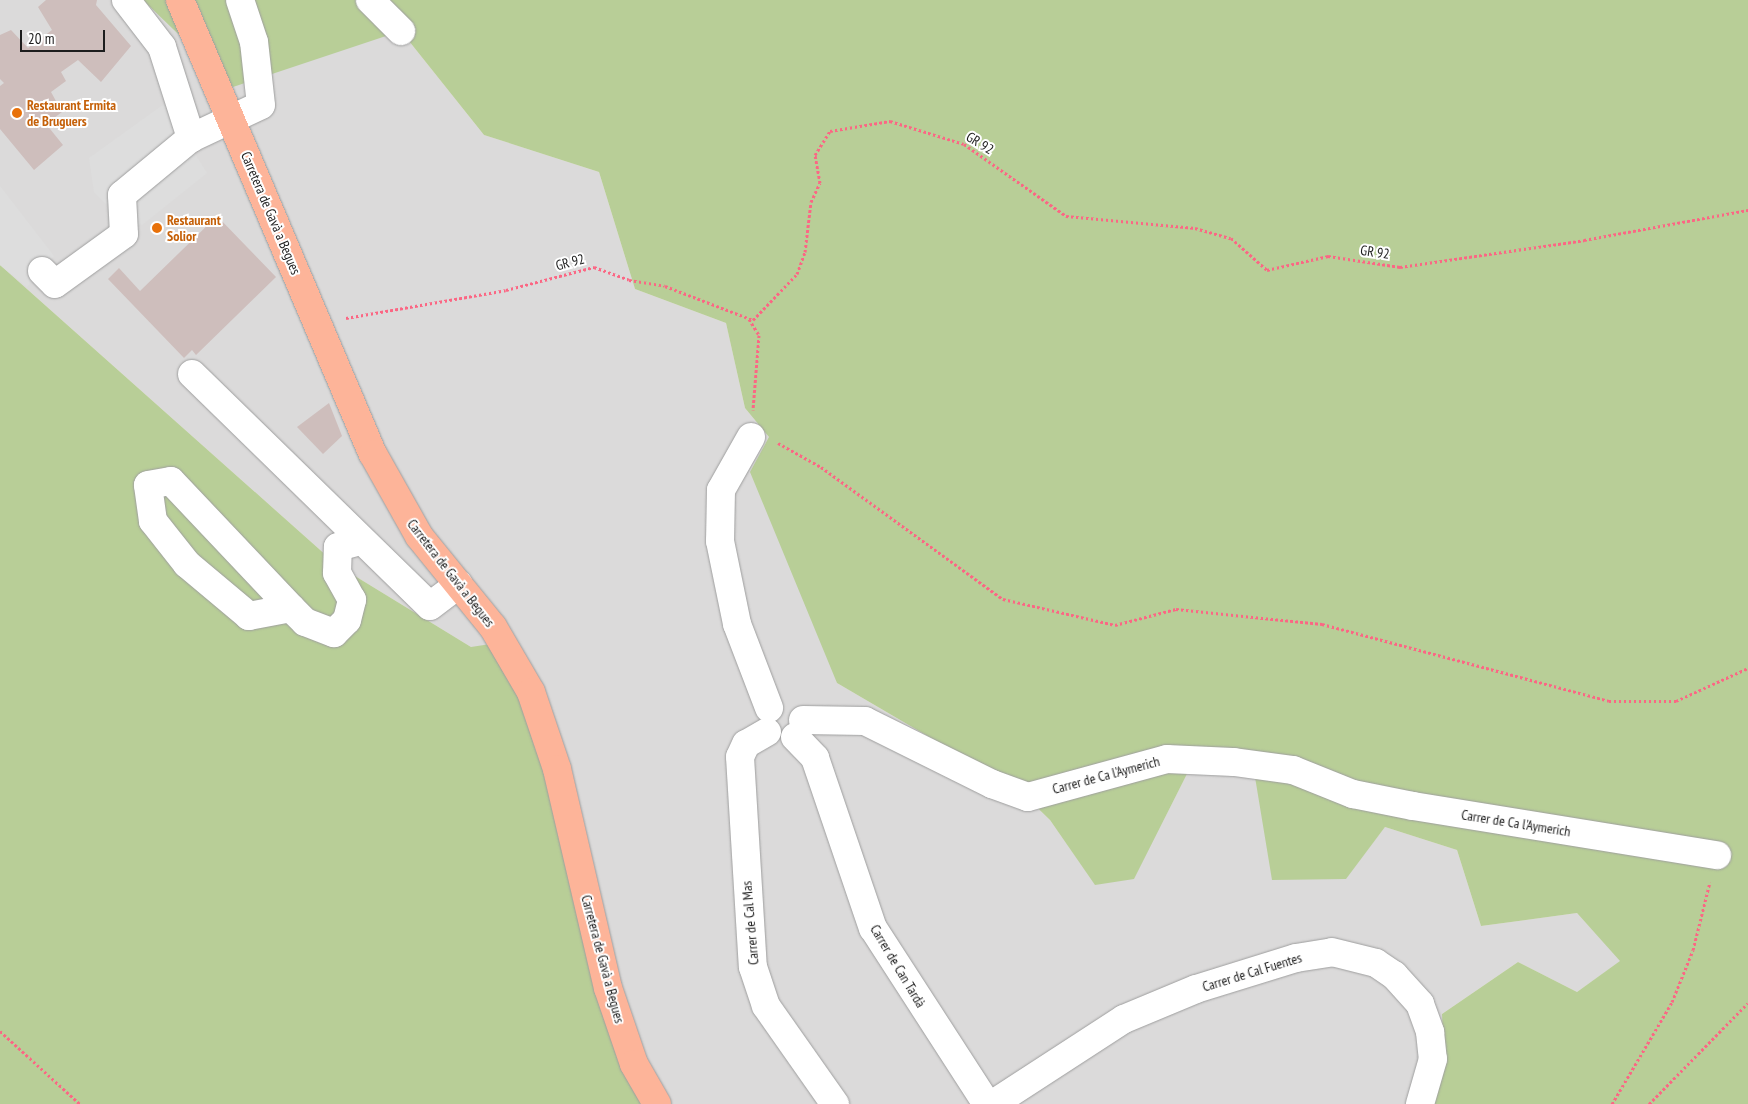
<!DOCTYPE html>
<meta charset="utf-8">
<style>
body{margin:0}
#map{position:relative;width:1748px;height:1104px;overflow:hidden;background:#eee7e3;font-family:"PT Sans Narrow",sans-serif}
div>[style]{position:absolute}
.residential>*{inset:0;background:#dbdada}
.forest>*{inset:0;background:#b8ce97}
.parking>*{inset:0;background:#ddd}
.building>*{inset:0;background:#cebebc}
.path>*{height:3px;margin-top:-1.5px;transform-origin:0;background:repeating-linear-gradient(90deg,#fb6784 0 2.5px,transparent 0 5px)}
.roads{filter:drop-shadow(0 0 1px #9e9e9e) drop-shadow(0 0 1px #9e9e9e)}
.minor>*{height:28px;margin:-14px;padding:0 14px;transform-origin:14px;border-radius:14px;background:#fff}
.major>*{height:28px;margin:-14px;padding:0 14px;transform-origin:14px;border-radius:14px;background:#fdb499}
.dots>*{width:14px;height:14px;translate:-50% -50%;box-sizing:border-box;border:2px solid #fff;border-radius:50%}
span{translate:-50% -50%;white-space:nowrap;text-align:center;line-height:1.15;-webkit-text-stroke:4px #fff;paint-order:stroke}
.food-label{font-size:14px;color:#c56008;font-weight:700}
.left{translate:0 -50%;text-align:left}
.street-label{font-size:14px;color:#1d1d1d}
.scale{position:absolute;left:20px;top:30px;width:85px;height:22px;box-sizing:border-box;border:2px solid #1d1d1d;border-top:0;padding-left:6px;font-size:15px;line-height:18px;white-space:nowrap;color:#1d1d1d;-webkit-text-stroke:4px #fff;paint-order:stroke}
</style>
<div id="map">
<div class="residential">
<div style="clip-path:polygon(0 0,143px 0,401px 31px,484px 135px,599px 172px,635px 289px,726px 323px,745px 408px,769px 437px,837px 683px,1018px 789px,1050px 820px,1095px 884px,1134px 878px,1190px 768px,1254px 771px,1345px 879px,1385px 827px,1457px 850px,1481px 926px,1577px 913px,1621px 961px,1577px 992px,1518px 962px,1442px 1014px,1444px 1068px,1433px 1104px,668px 1104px,658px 1094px,471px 647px,337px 565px,0 265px)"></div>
</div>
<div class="forest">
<div style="clip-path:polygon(143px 0,1748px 0,1748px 1104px,1433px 1104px,1444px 1068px,1442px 1014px,1518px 962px,1577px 992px,1620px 961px,1577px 913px,1481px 926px,1457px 850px,1385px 827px,1346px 879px,1272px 880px,1254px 771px,1190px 768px,1134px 879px,1095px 885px,1050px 820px,1018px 789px,837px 683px,750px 472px,769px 437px,745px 408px,726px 323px,635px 289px,599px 172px,484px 135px,401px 31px,233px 87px)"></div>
<div style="clip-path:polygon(0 265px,337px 565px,471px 647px,516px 640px,617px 994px,658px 1094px,668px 1104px,0 1104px)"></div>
</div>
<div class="parking">
<div style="clip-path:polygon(164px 104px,207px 173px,142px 225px,124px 222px,94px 192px,89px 158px)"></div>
<div style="clip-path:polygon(0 186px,54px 256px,27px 287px,0 265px)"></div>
</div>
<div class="building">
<div style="clip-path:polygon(46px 0,97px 0,96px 5px,131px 46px,101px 82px,78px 60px,61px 72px,66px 81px,51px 92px,62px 112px,46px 124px,63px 145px,34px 170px,0 129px,0 86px,4px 83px,0 79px,0 35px,11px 30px,28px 48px,52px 30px,38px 7px)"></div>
<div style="clip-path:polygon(217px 216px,276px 277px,196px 355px,192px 350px,184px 358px,108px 279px,119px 268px,140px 291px)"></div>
<div style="clip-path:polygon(329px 403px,342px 436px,323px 454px,297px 427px)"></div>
</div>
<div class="path">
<div style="left:346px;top:318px;width:162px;rotate:-9.9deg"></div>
<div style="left:506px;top:290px;width:91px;rotate:-14.6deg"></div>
<div style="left:594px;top:267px;width:37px;rotate:20deg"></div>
<div style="left:629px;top:280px;width:36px;rotate:9deg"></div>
<div style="left:665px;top:286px;width:94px;rotate:21.1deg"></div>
<div style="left:753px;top:320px;width:64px;rotate:-46.3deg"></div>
<div style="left:797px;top:274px;width:23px;rotate:-70deg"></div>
<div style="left:805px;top:252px;width:50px;rotate:-83.2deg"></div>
<div style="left:811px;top:202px;width:21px;rotate:-65deg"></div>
<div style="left:820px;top:183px;width:28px;rotate:-100deg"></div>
<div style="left:815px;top:155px;width:28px;rotate:-58deg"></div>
<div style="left:830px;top:131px;width:61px;rotate:-9.5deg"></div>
<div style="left:890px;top:121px;width:77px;rotate:17.3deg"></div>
<div style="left:964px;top:144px;width:125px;rotate:35.2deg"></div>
<div style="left:1066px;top:216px;width:130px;rotate:5.3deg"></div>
<div style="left:1195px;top:228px;width:37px;rotate:16deg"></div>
<div style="left:1231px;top:238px;width:48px;rotate:41.6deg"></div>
<div style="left:1267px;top:270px;width:63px;rotate:-12.9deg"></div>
<div style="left:1328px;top:256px;width:73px;rotate:8.7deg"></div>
<div style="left:1400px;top:267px;width:186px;rotate:-8.3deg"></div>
<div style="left:1584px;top:240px;width:167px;rotate:-10.4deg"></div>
<div style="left:749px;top:319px;width:19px;rotate:58deg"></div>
<div style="left:759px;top:335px;width:75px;rotate:94.6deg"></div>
<div style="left:778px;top:443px;width:49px;rotate:29.2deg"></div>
<div style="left:821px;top:467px;width:225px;rotate:36deg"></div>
<div style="left:1003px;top:599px;width:115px;rotate:13.1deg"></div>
<div style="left:1115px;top:625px;width:63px;rotate:-14.7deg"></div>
<div style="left:1176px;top:609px;width:147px;rotate:5.9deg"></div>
<div style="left:1322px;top:624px;width:297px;rotate:15deg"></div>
<div style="left:1609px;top:701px;width:67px"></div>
<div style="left:1676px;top:701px;width:79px;rotate:-24.6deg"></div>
<div style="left:0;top:1031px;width:108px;rotate:42.4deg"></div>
<div style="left:1612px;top:1104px;width:118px;rotate:-59.5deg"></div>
<div style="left:1672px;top:1002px;width:56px;rotate:-68deg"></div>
<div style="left:1693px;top:950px;width:70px;rotate:-76deg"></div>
<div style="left:1649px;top:1104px;width:141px;rotate:-45.6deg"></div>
</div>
<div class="roads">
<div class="minor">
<div style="left:126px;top:0;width:59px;rotate:52.5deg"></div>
<div style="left:162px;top:47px;width:96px;rotate:72.3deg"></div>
<div style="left:191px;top:138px;width:77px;rotate:-25.2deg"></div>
<div style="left:261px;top:105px;width:63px;rotate:-96.3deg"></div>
<div style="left:254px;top:42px;width:44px;rotate:-108.4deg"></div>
<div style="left:370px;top:0;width:44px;rotate:45deg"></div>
<div style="left:42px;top:271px;width:18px;rotate:45deg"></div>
<div style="left:55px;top:284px;width:85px;rotate:-35.9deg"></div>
<div style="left:124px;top:234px;width:39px;rotate:-93deg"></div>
<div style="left:122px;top:195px;width:89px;rotate:-39.6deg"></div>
<div style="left:192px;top:374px;width:332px;rotate:44.3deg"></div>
<div style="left:430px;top:606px;width:36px;rotate:-37deg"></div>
<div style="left:751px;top:437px;width:61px;rotate:119.5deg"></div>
<div style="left:721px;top:490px;width:51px;rotate:91.1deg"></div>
<div style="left:720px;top:541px;width:85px;rotate:78.4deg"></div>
<div style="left:737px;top:624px;width:90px;rotate:69.1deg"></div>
<div style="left:291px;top:608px;width:43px;rotate:169.2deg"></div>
<div style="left:249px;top:616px;width:81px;rotate:-140deg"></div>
<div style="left:187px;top:564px;width:55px;rotate:-128.3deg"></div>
<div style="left:153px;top:521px;width:36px;rotate:-98deg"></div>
<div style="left:148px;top:485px;width:23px;rotate:-10deg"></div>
<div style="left:171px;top:481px;width:175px;rotate:46.6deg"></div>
<div style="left:291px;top:608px;width:20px;rotate:45deg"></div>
<div style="left:305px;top:622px;width:31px;rotate:21deg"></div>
<div style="left:334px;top:633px;width:18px;rotate:-45deg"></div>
<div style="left:347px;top:620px;width:21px;rotate:-76deg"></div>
<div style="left:352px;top:600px;width:31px;rotate:-119deg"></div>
<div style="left:337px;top:573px;width:26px;rotate:-88deg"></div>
<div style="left:338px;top:547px;width:23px;rotate:-15deg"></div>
<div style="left:803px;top:720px;width:62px;rotate:0.9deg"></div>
<div style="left:865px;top:721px;width:142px;rotate:26.4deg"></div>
<div style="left:992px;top:784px;width:38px;rotate:20deg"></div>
<div style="left:1028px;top:797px;width:144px;rotate:-15.3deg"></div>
<div style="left:1167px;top:759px;width:67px;rotate:2.6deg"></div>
<div style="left:1234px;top:762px;width:60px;rotate:7.7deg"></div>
<div style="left:1293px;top:770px;width:65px;rotate:21.8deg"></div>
<div style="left:1353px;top:794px;width:61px;rotate:11.3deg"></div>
<div style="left:1413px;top:806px;width:308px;rotate:9.2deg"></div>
<div style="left:767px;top:732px;width:24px;rotate:150deg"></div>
<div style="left:746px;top:744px;width:14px;rotate:115deg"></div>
<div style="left:740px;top:757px;width:210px;rotate:86.5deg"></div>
<div style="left:753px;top:967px;width:41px;rotate:71.6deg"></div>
<div style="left:766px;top:1006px;width:120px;rotate:54.9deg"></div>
<div style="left:795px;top:737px;width:29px;rotate:46deg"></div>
<div style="left:815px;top:758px;width:180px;rotate:71.2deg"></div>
<div style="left:873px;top:928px;width:210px;rotate:57.1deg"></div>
<div style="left:993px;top:1104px;width:156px;rotate:-33deg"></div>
<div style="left:1124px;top:1019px;width:78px;rotate:-22.6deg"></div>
<div style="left:1196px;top:989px;width:105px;rotate:-17.2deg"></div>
<div style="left:1296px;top:958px;width:36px;rotate:-9deg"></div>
<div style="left:1332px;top:952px;width:45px;rotate:14deg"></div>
<div style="left:1376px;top:963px;width:22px;rotate:34deg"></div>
<div style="left:1394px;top:975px;width:39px;rotate:48deg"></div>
<div style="left:1420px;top:1004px;width:30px;rotate:70deg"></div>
<div style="left:1430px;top:1032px;width:27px;rotate:84deg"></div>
<div style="left:1433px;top:1059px;width:47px;rotate:106.1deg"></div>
</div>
<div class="major">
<div style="left:180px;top:0;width:493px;rotate:67deg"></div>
<div style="left:373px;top:454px;width:94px;rotate:60.7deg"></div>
<div style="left:419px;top:536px;width:117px;rotate:50.9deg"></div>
<div style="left:493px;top:627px;width:75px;rotate:59.7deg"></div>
<div style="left:531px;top:692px;width:81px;rotate:71.3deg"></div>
<div style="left:557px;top:769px;width:225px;rotate:76.9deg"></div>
<div style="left:608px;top:988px;width:80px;rotate:71.1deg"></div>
<div style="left:634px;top:1064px;width:46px;rotate:60.1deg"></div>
</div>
</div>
<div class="dots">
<div style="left:17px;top:113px;background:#e8710a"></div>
<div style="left:157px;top:228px;background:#e8710a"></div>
</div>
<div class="food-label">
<span class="left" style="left:27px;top:113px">Restaurant Ermita<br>de Bruguers</span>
<span class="left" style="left:167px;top:228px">Restaurant<br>Solior</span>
</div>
<div class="street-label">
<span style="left:980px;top:143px;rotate:32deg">GR 92</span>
<span style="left:271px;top:213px;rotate:67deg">Carretera de Gavà a Begues</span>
<span style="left:1375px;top:252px;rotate:8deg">GR 92</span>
<span style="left:570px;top:262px;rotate:-15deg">GR 92</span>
<span style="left:451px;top:573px;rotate:52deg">Carretera de Gavà a Begues</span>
<span style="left:1106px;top:775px;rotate:-15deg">Carrer de Ca l'Aymerich</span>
<span style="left:1516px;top:823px;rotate:9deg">Carrer de Ca l'Aymerich</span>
<span style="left:750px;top:923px;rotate:-95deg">Carrer de Cal Mas</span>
<span style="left:603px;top:959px;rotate:75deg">Carretera de Gavà a Begues</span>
<span style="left:898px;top:966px;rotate:59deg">Carrer de Can Tardà</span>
<span style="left:1252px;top:972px;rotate:-17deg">Carrer de Cal Fuentes</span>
</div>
<div class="scale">20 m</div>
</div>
